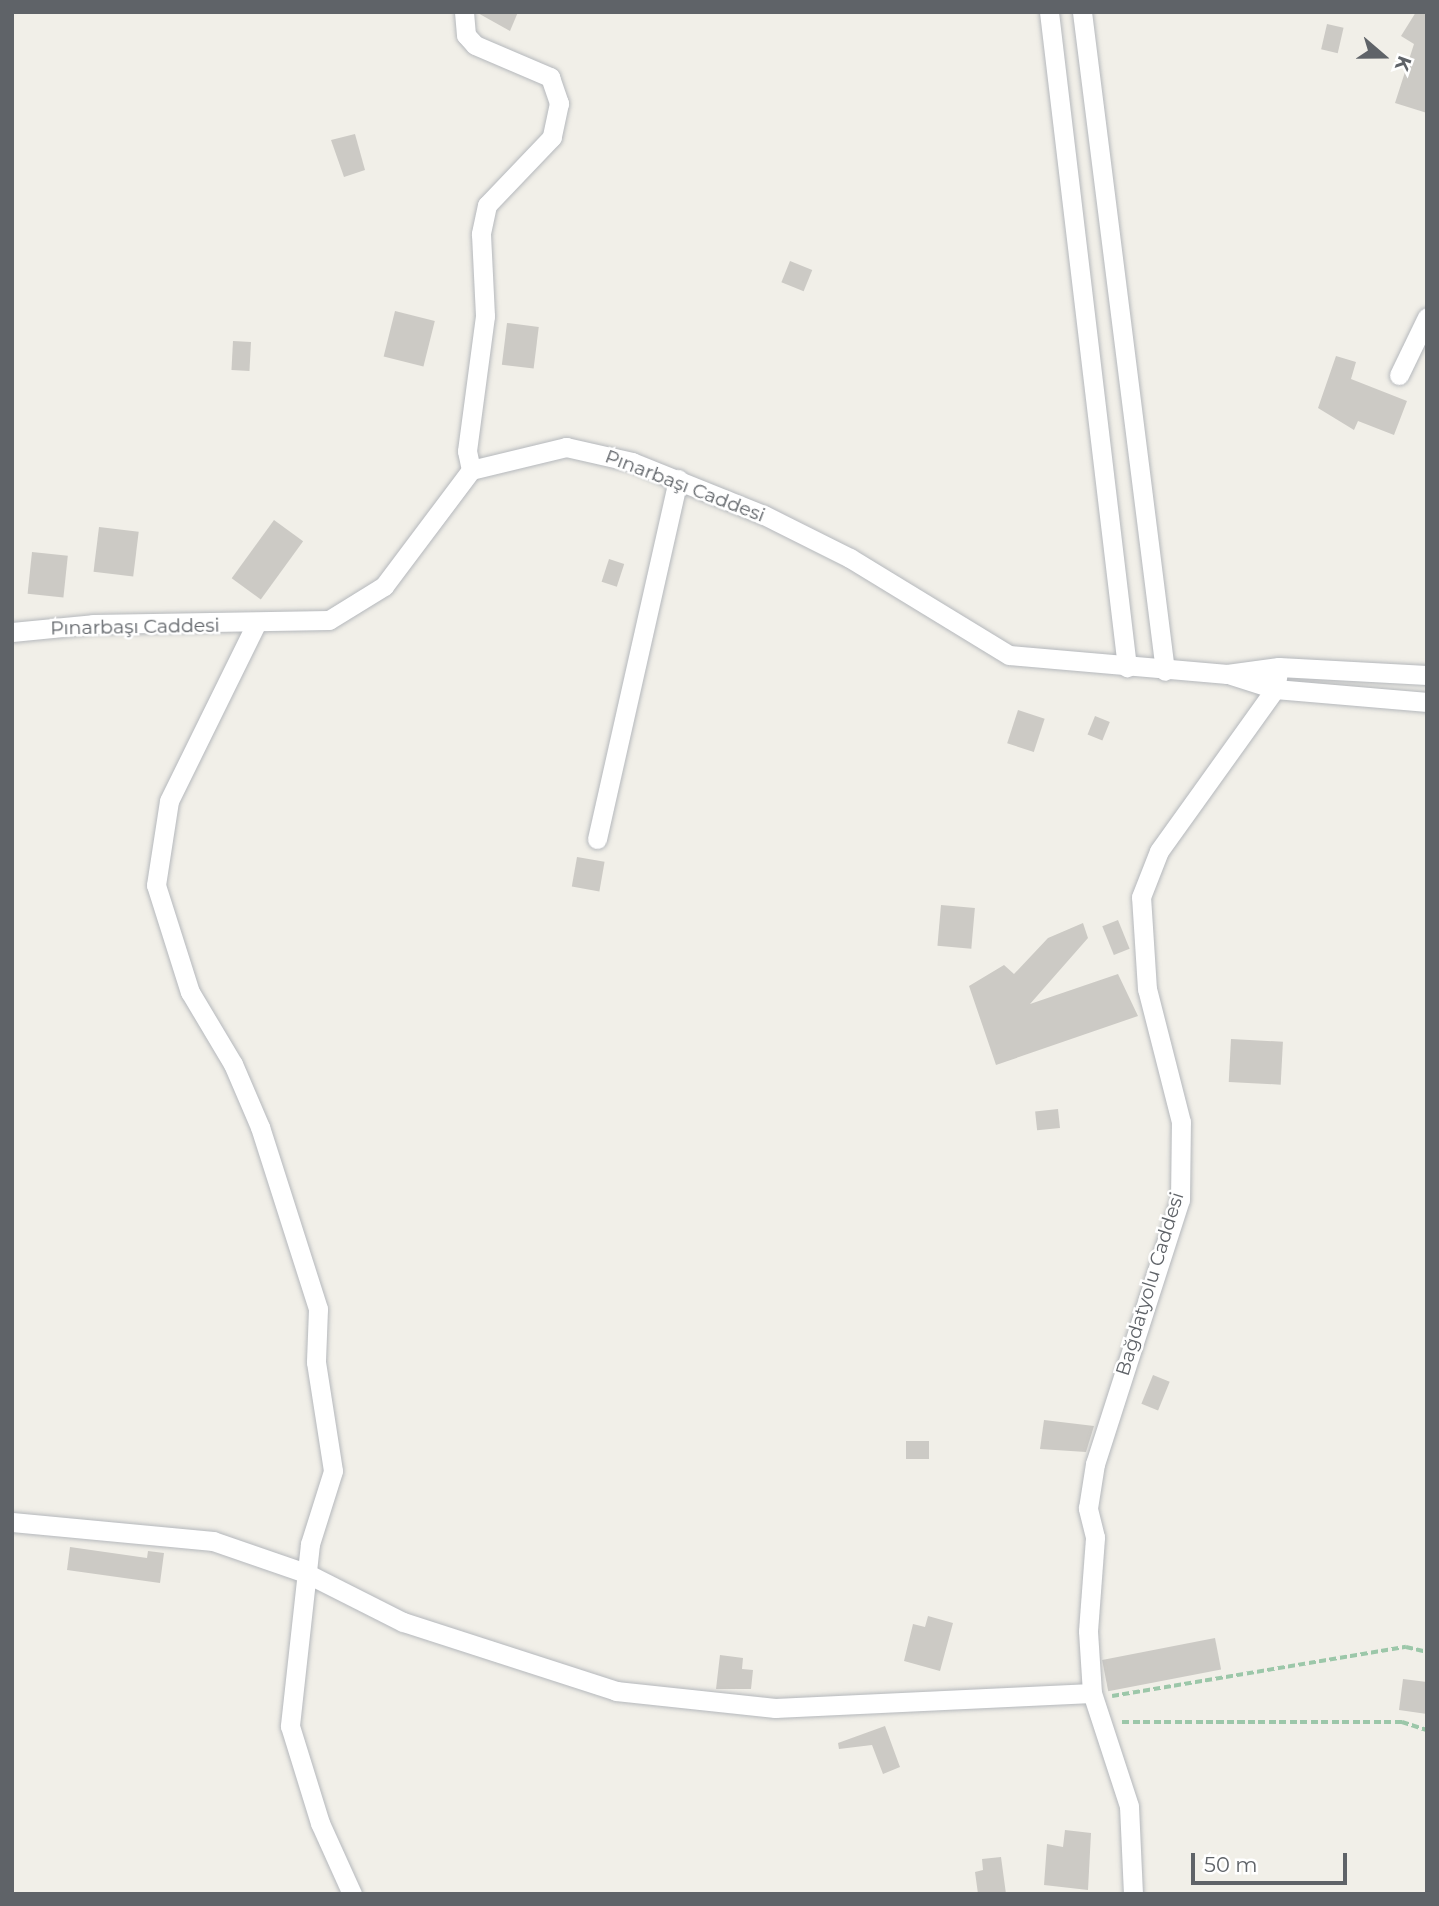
<!DOCTYPE html>
<meta charset="utf-8">
<style>
body{margin:0}
#map{position:relative;width:1439px;height:1906px;overflow:hidden;background:#f1efe8;font-family:Montserrat,sans-serif}
div>[style]{position:absolute}
.building>*{inset:0;background:#cccac5;transform-origin:0 0}
.path>*{height:3.5px;margin-top:-1.75px;transform-origin:0;background:repeating-linear-gradient(90deg,#9cc7a9 0 7px,transparent 0 10.5px)}
.roads{filter:drop-shadow(0 0 2px #b5b8bc) drop-shadow(0 0 2px #b5b8bc)}
.minor>*{height:19px;margin:-9.5px;padding:0 9.5px;transform-origin:9.5px;border-radius:9.5px;background:#fff}
span{translate:-50% -50%;white-space:nowrap;text-align:center;line-height:1.15;-webkit-text-stroke:5px #fff;paint-order:stroke}
.street-label{font-size:19px;color:#5f6368}
.frame{position:absolute;inset:0;border:14px solid #5f6368;pointer-events:none}
.north{position:absolute;left:1348px;top:21px;width:70px;height:70px;-webkit-text-stroke:5px #fff;paint-order:stroke;rotate:110deg;font-size:19px;font-weight:700;line-height:28px;text-align:center;color:#5f6368}
.north::after{content:'';display:block;margin:auto;width:24px;height:32px;background:#5f6368;clip-path:polygon(50% 0,100% 100%,50% 72%,0 100%)}
.scale{position:absolute;left:1191px;top:1853px;width:156px;height:32px;box-sizing:border-box;border:4px solid #5f6368;border-top:0;padding-left:9px;font-size:21px;line-height:24px;white-space:nowrap;color:#5f6368;-webkit-text-stroke:5px #fff;paint-order:stroke}
</style>
<div id="map">
<div class="building">
<div style="clip-path:polygon(476px 12px,518px 12px,510px 31px)"></div>
<div style="clip-path:polygon(1416px 12px,1427px 12px,1427px 113px,1395px 103px,1414px 44px,1401px 36px)"></div>
<div style="left:1327px;top:24px;width:17px;height:26px;rotate:13deg"></div>
<div style="clip-path:polygon(355px 134px,365px 170px,344px 177px,331px 140px)"></div>
<div style="left:790px;top:261px;width:24px;height:23px;rotate:22deg"></div>
<div style="left:395px;top:311px;width:41px;height:47px;rotate:14deg"></div>
<div style="left:507px;top:323px;width:32px;height:42px;rotate:7deg"></div>
<div style="left:233px;top:341px;width:18px;height:29px;rotate:3deg"></div>
<div style="clip-path:polygon(1336px 356px,1356px 362px,1351px 379px,1407px 401px,1394px 435px,1358px 421px,1354px 430px,1318px 408px)"></div>
<div style="left:274px;top:520px;width:36px;height:72px;rotate:36deg"></div>
<div style="left:99px;top:527px;width:40px;height:45px;rotate:7deg"></div>
<div style="left:32px;top:552px;width:36px;height:42px;rotate:6deg"></div>
<div style="left:609px;top:559px;width:16px;height:24px;rotate:18deg"></div>
<div style="left:1018px;top:710px;width:28px;height:35px;rotate:18deg"></div>
<div style="left:1095px;top:716px;width:16px;height:20px;rotate:22deg"></div>
<div style="left:577px;top:857px;width:28px;height:30px;rotate:10deg"></div>
<div style="left:941px;top:905px;width:34px;height:41px;rotate:5deg"></div>
<div style="left:1118px;top:920px;width:31px;height:17px;rotate:68deg"></div>
<div style="clip-path:polygon(1083px 923px,1088px 938px,1030px 1004px,1118px 974px,1138px 1016px,996px 1065px,969px 986px,1004px 965px,1014px 974px,1048px 938px)"></div>
<div style="left:1231px;top:1039px;width:52px;height:43px;rotate:3deg"></div>
<div style="left:1058px;top:1109px;width:19px;height:23px;rotate:84deg"></div>
<div style="left:1153px;top:1375px;width:18px;height:31px;rotate:22deg"></div>
<div style="clip-path:polygon(1044px 1420px,1094px 1426px,1086px 1452px,1040px 1449px)"></div>
<div style="left:906px;top:1441px;width:23px;height:18px"></div>
<div style="clip-path:polygon(70px 1547px,147px 1558px,148px 1551px,164px 1553px,160px 1583px,67px 1570px)"></div>
<div style="clip-path:polygon(928px 1616px,953px 1623px,940px 1671px,904px 1661px,913px 1624px,925px 1627px)"></div>
<div style="left:1215px;top:1638px;width:32px;height:115px;rotate:79deg"></div>
<div style="clip-path:polygon(720px 1655px,743px 1658px,742px 1669px,753px 1670px,751px 1689px,716px 1689px)"></div>
<div style="clip-path:polygon(1403px 1679px,1427px 1682px,1427px 1714px,1399px 1710px)"></div>
<div style="clip-path:polygon(885px 1726px,900px 1767px,883px 1774px,872px 1745px,839px 1749px,838px 1743px)"></div>
<div style="clip-path:polygon(1065px 1830px,1091px 1833px,1088px 1890px,1044px 1885px,1047px 1844px,1063px 1847px)"></div>
<div style="clip-path:polygon(1001px 1857px,1006px 1894px,978px 1894px,975px 1872px,983px 1870px,982px 1859px)"></div>
</div>
<div class="path">
<div style="left:1112px;top:1696px;width:298px;rotate:-9.5deg"></div>
<div style="left:1406px;top:1647px;width:22px;rotate:13deg"></div>
<div style="left:1122px;top:1722px;width:280px"></div>
<div style="left:1402px;top:1722px;width:26px;rotate:18deg"></div>
</div>
<div class="roads">
<div class="minor">
<div style="left:464px;top:12px;width:23px;rotate:85deg"></div>
<div style="left:466px;top:35px;width:13px;rotate:48deg"></div>
<div style="left:475px;top:45px;width:82px;rotate:23.1deg"></div>
<div style="left:550px;top:77px;width:28px;rotate:71deg"></div>
<div style="left:559px;top:103px;width:35px;rotate:102deg"></div>
<div style="left:552px;top:137px;width:94px;rotate:133.7deg"></div>
<div style="left:487px;top:205px;width:30px;rotate:102deg"></div>
<div style="left:481px;top:234px;width:82px;rotate:87.2deg"></div>
<div style="left:485px;top:316px;width:136px;rotate:97.6deg"></div>
<div style="left:467px;top:451px;width:19px;rotate:78deg"></div>
<div style="left:1049px;top:12px;width:660px;rotate:83.21deg"></div>
<div style="left:1082px;top:12px;width:664px;rotate:82.82deg"></div>
<div style="left:1399px;top:375px;width:64px;rotate:-64.2deg"></div>
<div style="left:255px;top:626px;width:195px;rotate:116.2deg"></div>
<div style="left:169px;top:801px;width:85px;rotate:98.8deg"></div>
<div style="left:156px;top:885px;width:112px;rotate:72.4deg"></div>
<div style="left:190px;top:992px;width:84px;rotate:59.2deg"></div>
<div style="left:233px;top:1064px;width:69px;rotate:66.8deg"></div>
<div style="left:260px;top:1127px;width:191px;rotate:72.3deg"></div>
<div style="left:318px;top:1309px;width:53px;rotate:92.2deg"></div>
<div style="left:316px;top:1362px;width:110px;rotate:81.1deg"></div>
<div style="left:333px;top:1471px;width:77px;rotate:107.5deg"></div>
<div style="left:310px;top:1544px;width:183px;rotate:96.3deg"></div>
<div style="left:290px;top:1726px;width:102px;rotate:72.8deg"></div>
<div style="left:320px;top:1823px;width:78px;rotate:65.7deg"></div>
<div style="left:12px;top:632px;width:81px;rotate:-5.6deg"></div>
<div style="left:93px;top:624px;width:236px;rotate:-1deg"></div>
<div style="left:329px;top:620px;width:65px;rotate:-31.7deg"></div>
<div style="left:384px;top:586px;width:145px;rotate:-53.1deg"></div>
<div style="left:471px;top:470px;width:98px;rotate:-13.6deg"></div>
<div style="left:566px;top:447px;width:68px;rotate:12.8deg"></div>
<div style="left:632px;top:462px;width:142px;rotate:21.9deg"></div>
<div style="left:764px;top:515px;width:96px;rotate:26.6deg"></div>
<div style="left:850px;top:558px;width:186px;rotate:31.4deg"></div>
<div style="left:1009px;top:655px;width:219px;rotate:5deg"></div>
<div style="left:1227px;top:674px;width:52px;rotate:-7.7deg"></div>
<div style="left:1279px;top:667px;width:148px;rotate:3.1deg"></div>
<div style="left:1231px;top:675px;width:46px;rotate:17.7deg"></div>
<div style="left:1275px;top:689px;width:153px;rotate:4.9deg"></div>
<div style="left:597px;top:839px;width:369px;rotate:-77.3deg"></div>
<div style="left:12px;top:1522px;width:202px;rotate:5.4deg"></div>
<div style="left:213px;top:1541px;width:98px;rotate:19deg"></div>
<div style="left:306px;top:1573px;width:109px;rotate:26.8deg"></div>
<div style="left:403px;top:1622px;width:224px;rotate:17.9deg"></div>
<div style="left:616px;top:1691px;width:160px;rotate:6.1deg"></div>
<div style="left:775px;top:1708px;width:317px;rotate:-2.7deg"></div>
<div style="left:1133px;top:1894px;width:88px;rotate:-92.6deg"></div>
<div style="left:1129px;top:1806px;width:119px;rotate:-108.1deg"></div>
<div style="left:1092px;top:1693px;width:62px;rotate:-93.7deg"></div>
<div style="left:1088px;top:1631px;width:94px;rotate:-85.7deg"></div>
<div style="left:1095px;top:1537px;width:30px;rotate:-104deg"></div>
<div style="left:1088px;top:1508px;width:45px;rotate:-81deg"></div>
<div style="left:1095px;top:1464px;width:277px;rotate:-72.2deg"></div>
<div style="left:1180px;top:1200px;width:78px;rotate:-89.3deg"></div>
<div style="left:1181px;top:1122px;width:137px;rotate:-104.3deg"></div>
<div style="left:1147px;top:989px;width:92px;rotate:-93.7deg"></div>
<div style="left:1141px;top:897px;width:49px;rotate:-68.6deg"></div>
<div style="left:1159px;top:851px;width:199px;rotate:-54.4deg"></div>
<div style="left:1275px;top:689px;width:22px;rotate:-80deg"></div>
</div>
</div>
<div class="street-label">
<span style="left:685px;top:486px;rotate:21deg">Pınarbaşı Caddesi</span>
<span style="left:135px;top:627px;rotate:-1deg">Pınarbaşı Caddesi</span>
<span style="left:1150px;top:1284px;rotate:-73deg">Bağdatyolu Caddesi</span>
</div>
<div class="frame"></div>
<div class="north">K</div>
<div class="scale">50 m</div>
</div>
